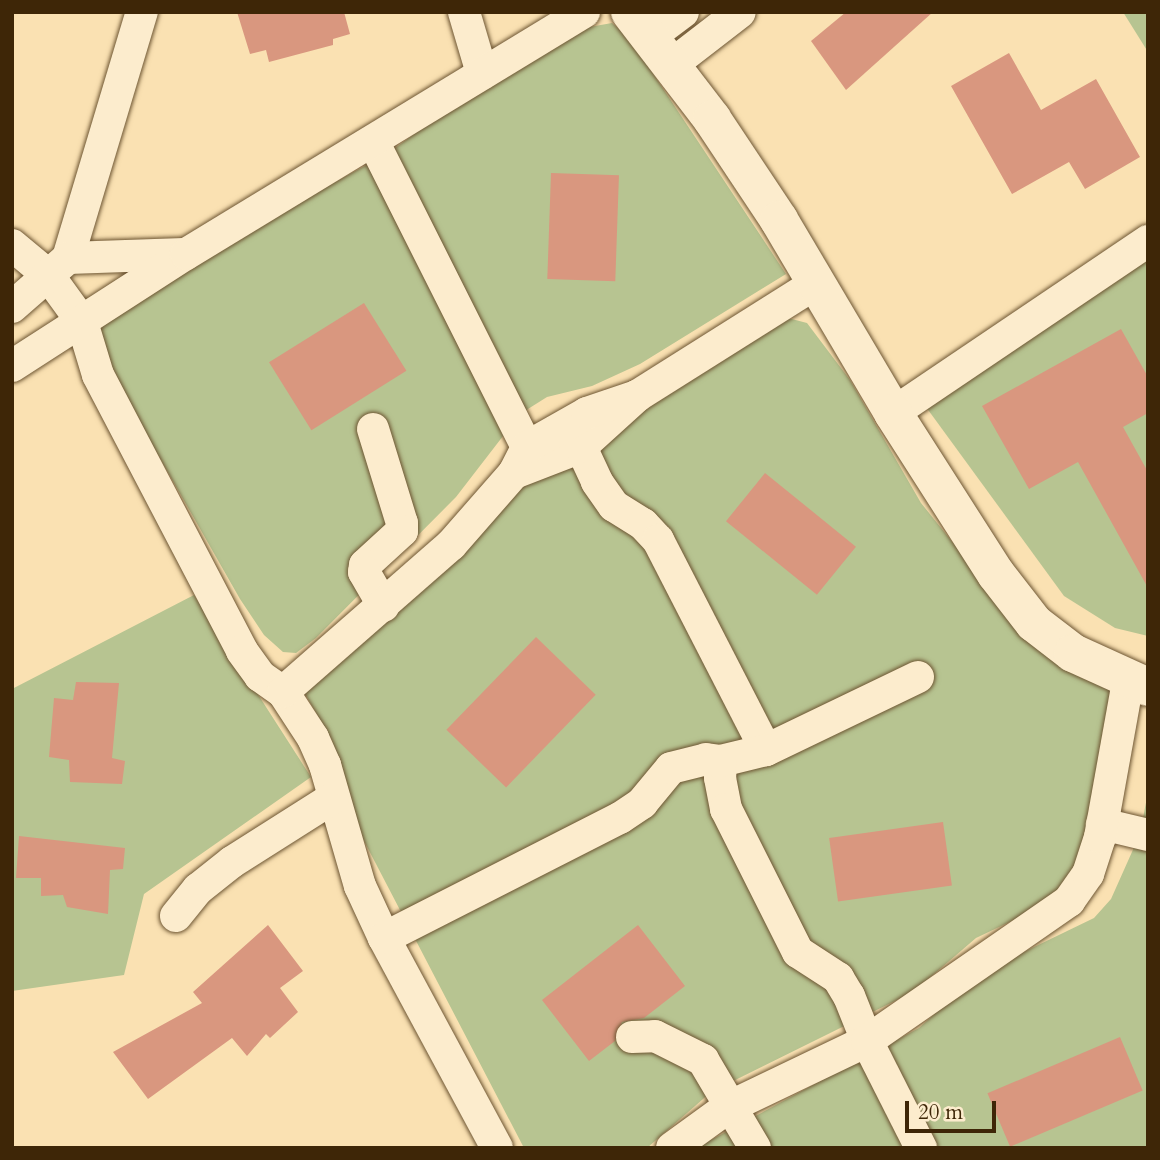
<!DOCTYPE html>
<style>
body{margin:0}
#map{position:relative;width:1160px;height:1160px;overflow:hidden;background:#fae1b2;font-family:Cardo,serif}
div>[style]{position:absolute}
.green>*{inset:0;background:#b7c491}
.building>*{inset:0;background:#d9977f;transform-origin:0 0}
.roads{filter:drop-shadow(0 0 2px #6d5532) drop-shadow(0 0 2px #6d5532)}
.street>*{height:32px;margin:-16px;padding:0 16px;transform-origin:16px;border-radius:16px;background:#fceccd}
.secondary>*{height:38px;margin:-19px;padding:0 19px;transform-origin:19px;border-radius:19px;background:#fceccd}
span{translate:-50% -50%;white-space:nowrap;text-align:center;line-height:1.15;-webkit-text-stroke:7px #fceccd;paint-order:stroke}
.frame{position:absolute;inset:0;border:14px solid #3e2607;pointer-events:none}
.scale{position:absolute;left:905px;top:1101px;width:91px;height:32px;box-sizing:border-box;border:4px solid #3e2607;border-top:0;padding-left:9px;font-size:21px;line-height:24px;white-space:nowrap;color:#3e2607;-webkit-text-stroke:5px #fceccd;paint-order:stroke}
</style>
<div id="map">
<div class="green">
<div style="clip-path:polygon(1123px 12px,1148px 12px,1148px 52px)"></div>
<div style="clip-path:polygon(612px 23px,630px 39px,786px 274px,640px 364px,592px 386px,547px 397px,520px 414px,456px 497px,316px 638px,296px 653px,283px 652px,264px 635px,240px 599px,92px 339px,95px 325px,261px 222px,387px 154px,450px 108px,584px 28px)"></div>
<div style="clip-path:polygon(1148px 257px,1148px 636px,1115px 628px,1064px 596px,926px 407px)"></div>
<div style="clip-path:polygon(784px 317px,807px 323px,850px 380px,921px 503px,982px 579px,1121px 686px,1094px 836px,1064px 896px,976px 938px,913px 992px,711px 1092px,647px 1148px,524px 1148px,363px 839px,332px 741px,304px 692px,520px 489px,650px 407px,753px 328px)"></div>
<div style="clip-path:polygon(194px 595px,311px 777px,144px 894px,124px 975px,12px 991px,12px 689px)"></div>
<div style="clip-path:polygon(1148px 792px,1148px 1148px,696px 1148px,919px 1028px,959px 992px,1005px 961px,1094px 918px,1111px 899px,1140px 834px)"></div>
</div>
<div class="building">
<div style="clip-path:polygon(237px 12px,344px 12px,350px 34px,333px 39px,333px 45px,269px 62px,266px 50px,250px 54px)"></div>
<div style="clip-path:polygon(846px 12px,933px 12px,846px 90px,811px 41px)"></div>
<div style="clip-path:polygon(1009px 53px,1041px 110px,1096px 79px,1140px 157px,1085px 189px,1069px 162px,1012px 194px,951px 86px)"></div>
<div style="left:551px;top:173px;width:68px;height:106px;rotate:2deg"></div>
<div style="left:364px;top:303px;width:80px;height:112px;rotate:58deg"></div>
<div style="clip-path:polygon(1121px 329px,1148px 377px,1148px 413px,1123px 427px,1148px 472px,1148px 588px,1078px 462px,1029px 489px,982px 406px)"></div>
<div style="left:765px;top:473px;width:117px;height:62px;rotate:39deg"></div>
<div style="left:536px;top:637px;width:83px;height:129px;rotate:44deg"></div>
<div style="clip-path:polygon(76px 682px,119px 683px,112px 758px,125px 761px,122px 784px,70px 782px,69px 760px,49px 757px,54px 698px,73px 700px)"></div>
<div style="left:943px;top:822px;width:64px;height:115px;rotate:82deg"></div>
<div style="clip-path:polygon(19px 836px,125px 848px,123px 869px,110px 870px,108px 914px,67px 907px,63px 895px,41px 896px,41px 878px,16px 878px)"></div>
<div style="clip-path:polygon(268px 925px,303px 971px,280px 988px,298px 1012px,270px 1038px,266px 1034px,247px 1056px,232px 1038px,148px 1099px,113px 1052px,202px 1003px,193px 992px)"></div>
<div style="clip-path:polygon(638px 925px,685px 986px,644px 1018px,622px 1022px,615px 1041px,589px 1061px,542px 1000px)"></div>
<div style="left:1120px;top:1037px;width:58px;height:144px;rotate:67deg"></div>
</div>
<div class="roads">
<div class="street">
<div style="left:464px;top:12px;width:64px;rotate:73.6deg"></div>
<div style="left:651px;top:36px;width:40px;rotate:-37deg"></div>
<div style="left:674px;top:63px;width:83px;rotate:-37.7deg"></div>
<div style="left:373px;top:141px;width:343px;rotate:63.3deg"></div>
<div style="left:12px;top:245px;width:47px;rotate:39.8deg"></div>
<div style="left:48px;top:275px;width:58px;rotate:54.1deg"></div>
<div style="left:82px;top:322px;width:55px;rotate:73.2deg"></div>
<div style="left:98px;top:375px;width:311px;rotate:62.4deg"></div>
<div style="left:242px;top:651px;width:31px;rotate:54deg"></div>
<div style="left:260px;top:676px;width:28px;rotate:35deg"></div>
<div style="left:283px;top:692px;width:55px;rotate:56.9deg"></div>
<div style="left:313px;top:738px;width:30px;rotate:66deg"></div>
<div style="left:325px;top:765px;width:126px;rotate:73.9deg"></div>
<div style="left:360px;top:886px;width:57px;rotate:65.2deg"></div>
<div style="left:384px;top:938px;width:238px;rotate:61.7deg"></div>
<div style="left:68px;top:258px;width:257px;rotate:-73.3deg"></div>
<div style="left:12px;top:307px;width:74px;rotate:-41.2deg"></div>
<div style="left:68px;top:258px;width:116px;rotate:-2deg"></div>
<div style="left:12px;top:366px;width:207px;rotate:-32.8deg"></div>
<div style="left:186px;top:254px;width:466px;rotate:-31.3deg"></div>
<div style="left:893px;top:413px;width:308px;rotate:-34deg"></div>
<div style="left:373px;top:429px;width:98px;rotate:72.9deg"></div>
<div style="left:402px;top:523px;width:8px;rotate:90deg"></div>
<div style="left:402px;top:531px;width:50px;rotate:137.4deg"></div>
<div style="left:365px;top:565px;width:7px;rotate:98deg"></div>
<div style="left:364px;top:572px;width:39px;rotate:60deg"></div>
<div style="left:581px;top:447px;width:38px;rotate:65deg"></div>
<div style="left:597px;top:482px;width:29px;rotate:55deg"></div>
<div style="left:614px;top:506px;width:34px;rotate:32deg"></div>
<div style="left:643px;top:524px;width:22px;rotate:47deg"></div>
<div style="left:658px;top:540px;width:236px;rotate:62.8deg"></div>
<div style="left:514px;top:473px;width:72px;rotate:-21.2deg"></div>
<div style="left:581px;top:447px;width:76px;rotate:-42.3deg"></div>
<div style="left:637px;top:396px;width:210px;rotate:-32.2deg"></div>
<div style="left:918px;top:677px;width:169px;rotate:154.3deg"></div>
<div style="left:766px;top:750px;width:46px;rotate:166.3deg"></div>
<div style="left:721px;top:761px;width:17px;rotate:93deg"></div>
<div style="left:720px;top:778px;width:32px;rotate:79deg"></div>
<div style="left:726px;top:809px;width:160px;rotate:63.3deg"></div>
<div style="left:798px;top:952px;width:48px;rotate:33deg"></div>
<div style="left:838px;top:978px;width:21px;rotate:59deg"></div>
<div style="left:849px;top:996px;width:48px;rotate:68.2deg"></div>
<div style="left:867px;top:1041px;width:120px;rotate:63.2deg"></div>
<div style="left:283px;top:692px;width:223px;rotate:-41.2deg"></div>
<div style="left:451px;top:545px;width:96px;rotate:-48.8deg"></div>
<div style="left:514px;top:473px;width:29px;rotate:-63deg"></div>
<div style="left:527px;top:447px;width:69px;rotate:-29.5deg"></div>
<div style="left:587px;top:413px;width:53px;rotate:-18.8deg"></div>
<div style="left:1102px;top:824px;width:47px;rotate:13.4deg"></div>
<div style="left:176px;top:916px;width:35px;rotate:-51deg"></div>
<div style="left:198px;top:889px;width:43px;rotate:-38.5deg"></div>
<div style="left:232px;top:862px;width:120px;rotate:-32.4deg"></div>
<div style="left:384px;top:938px;width:265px;rotate:-27deg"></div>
<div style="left:620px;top:818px;width:27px;rotate:-34deg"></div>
<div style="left:642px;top:803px;width:45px;rotate:-50.4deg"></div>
<div style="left:671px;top:768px;width:36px;rotate:-14deg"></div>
<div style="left:706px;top:759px;width:15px;rotate:8deg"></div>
<div style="left:632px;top:1037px;width:23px;rotate:-2deg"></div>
<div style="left:655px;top:1036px;width:54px;rotate:26.6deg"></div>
<div style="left:703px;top:1060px;width:102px;rotate:59.4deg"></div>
<div style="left:672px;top:1148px;width:68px;rotate:-36deg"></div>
<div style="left:727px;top:1108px;width:155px;rotate:-25.6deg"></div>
<div style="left:867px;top:1041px;width:246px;rotate:-34.7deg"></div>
<div style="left:1069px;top:901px;width:33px;rotate:-55deg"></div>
<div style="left:1088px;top:874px;width:39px;rotate:-72deg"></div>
<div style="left:1100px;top:837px;width:158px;rotate:-79.8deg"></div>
</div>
<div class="secondary">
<div style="left:630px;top:12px;width:135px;rotate:52.5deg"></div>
<div style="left:712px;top:119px;width:121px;rotate:56.4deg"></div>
<div style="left:779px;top:220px;width:224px;rotate:59.4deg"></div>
<div style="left:893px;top:413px;width:191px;rotate:57.4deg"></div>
<div style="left:996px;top:574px;width:62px;rotate:52.2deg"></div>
<div style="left:1034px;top:623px;width:49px;rotate:37.6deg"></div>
<div style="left:1073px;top:653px;width:82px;rotate:24.4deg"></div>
</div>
</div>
<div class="frame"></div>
<div class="scale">20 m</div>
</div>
